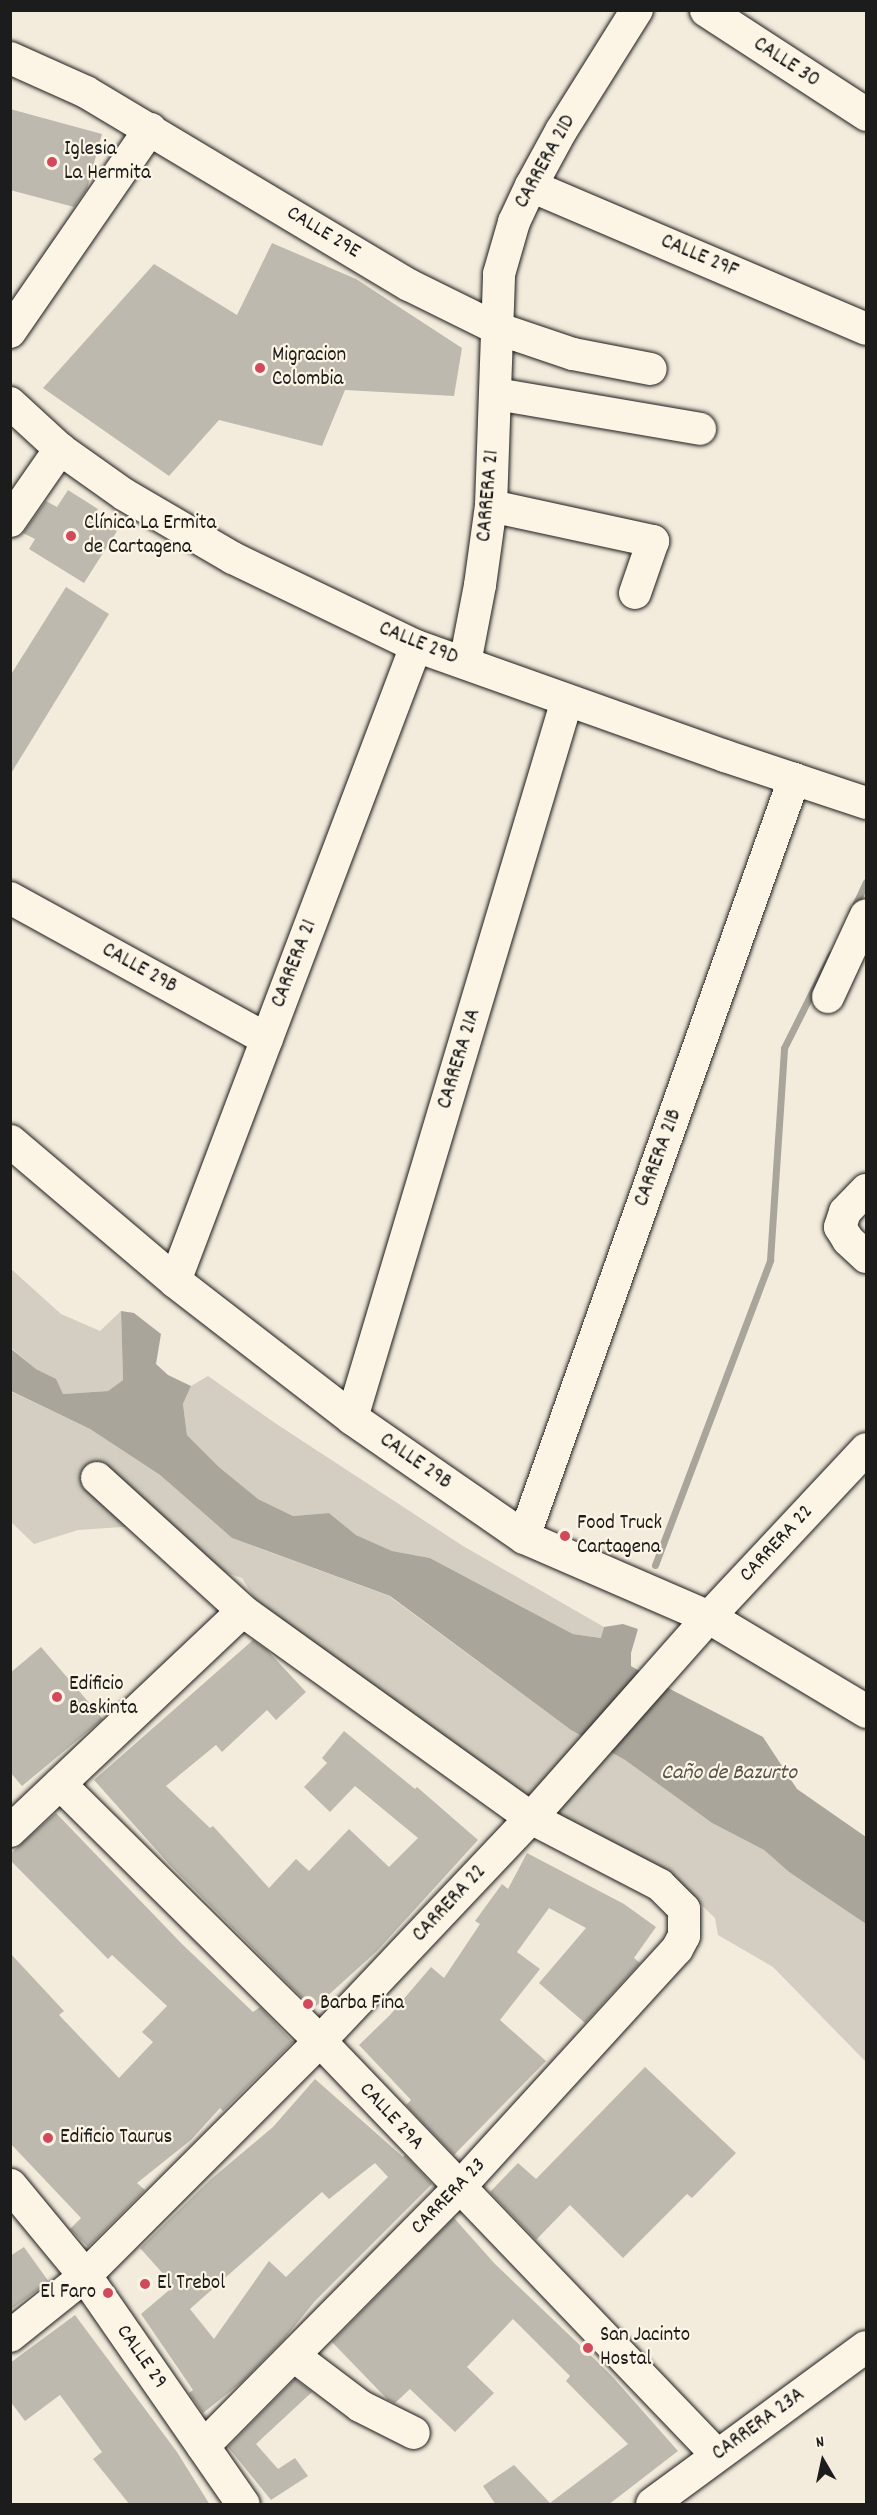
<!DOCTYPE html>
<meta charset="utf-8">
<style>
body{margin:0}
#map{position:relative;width:877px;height:2515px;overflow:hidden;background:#f3ecdd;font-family:Dekko,sans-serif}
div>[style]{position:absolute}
.green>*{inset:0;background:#d3cec1}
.water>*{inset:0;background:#aaa59b}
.stream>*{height:7px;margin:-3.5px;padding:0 3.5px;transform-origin:3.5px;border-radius:3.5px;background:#aaa59b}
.building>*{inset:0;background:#beb9ae}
.roads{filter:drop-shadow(0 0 2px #1c1c1c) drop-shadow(0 0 2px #1c1c1c)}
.minor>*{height:32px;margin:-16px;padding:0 16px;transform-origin:16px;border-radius:16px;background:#fcf5e5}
.major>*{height:33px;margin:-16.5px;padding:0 16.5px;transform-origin:16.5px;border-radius:16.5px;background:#fcf5e5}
.dots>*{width:16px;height:16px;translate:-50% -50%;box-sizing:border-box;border:3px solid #fcf5e5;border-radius:50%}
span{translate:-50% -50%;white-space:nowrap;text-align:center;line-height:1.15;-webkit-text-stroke:4.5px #fcf5e5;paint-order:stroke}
.street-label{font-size:21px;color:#1c1c1c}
.poi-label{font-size:21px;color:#1c1c1c}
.left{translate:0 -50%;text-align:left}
.right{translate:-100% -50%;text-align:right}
.water-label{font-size:22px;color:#55534f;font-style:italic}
.frame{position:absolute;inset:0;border:12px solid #1c1c1c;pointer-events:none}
.north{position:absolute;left:793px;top:2431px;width:60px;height:60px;-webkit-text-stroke:4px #fcf5e5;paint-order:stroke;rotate:351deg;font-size:16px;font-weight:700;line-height:24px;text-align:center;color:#1c1c1c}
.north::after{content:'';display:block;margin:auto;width:21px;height:27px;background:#1c1c1c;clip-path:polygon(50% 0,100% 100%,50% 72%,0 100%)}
</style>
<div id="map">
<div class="green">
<div style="clip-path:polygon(10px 1268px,61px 1314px,100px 1331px,121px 1311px,123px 1380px,108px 1391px,63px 1394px,55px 1379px,36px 1369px,11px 1348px)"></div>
<div style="clip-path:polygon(208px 1376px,275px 1423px,463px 1546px,604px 1627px,602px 1638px,573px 1634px,430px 1558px,392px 1551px,356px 1535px,329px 1513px,293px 1516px,258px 1499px,219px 1467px,187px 1435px,183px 1404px,191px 1386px)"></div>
<div style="clip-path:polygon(10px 1391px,90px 1429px,160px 1475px,232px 1538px,389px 1596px,571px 1730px,625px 1760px,712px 1823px,764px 1850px,789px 1872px,866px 1924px,866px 2062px,773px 1967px,718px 1935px,715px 1918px,690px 1894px,567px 1827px,538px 1799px,498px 1781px,255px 1599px,242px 1578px,215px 1569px,137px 1526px,78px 1530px,34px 1544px,11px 1522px)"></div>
</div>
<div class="water">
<div style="clip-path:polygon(121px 1311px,134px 1313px,161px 1334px,156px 1364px,168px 1375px,191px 1386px,183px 1404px,187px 1435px,219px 1467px,258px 1499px,293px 1516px,329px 1513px,356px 1535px,392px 1551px,430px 1558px,573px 1634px,601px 1638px,604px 1627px,623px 1624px,638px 1629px,631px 1653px,631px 1666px,670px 1689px,763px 1737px,797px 1789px,866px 1837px,866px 1924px,789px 1872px,764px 1850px,712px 1823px,625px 1760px,571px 1730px,390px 1596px,232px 1538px,160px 1475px,90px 1429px,11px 1391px,10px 1348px,36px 1369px,56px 1379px,63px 1394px,108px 1391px,123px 1380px)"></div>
</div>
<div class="stream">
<div style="left:852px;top:912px;width:33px;rotate:-65deg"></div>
<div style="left:655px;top:1565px;width:326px;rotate:-69.3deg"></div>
<div style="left:770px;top:1260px;width:212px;rotate:-86.2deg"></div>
<div style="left:784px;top:1048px;width:105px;rotate:-63.4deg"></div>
</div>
<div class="building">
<div style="clip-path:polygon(10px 109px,102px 134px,87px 189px,74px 207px,10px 190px)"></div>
<div style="clip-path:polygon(272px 243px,356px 279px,462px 348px,454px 396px,345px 390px,322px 446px,219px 420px,169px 476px,43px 388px,154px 264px,237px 315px)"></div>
<div style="clip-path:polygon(68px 490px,98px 509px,94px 516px,117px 531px,84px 583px,29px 549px,35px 539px,23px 533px,46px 501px,57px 507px)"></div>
<div style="clip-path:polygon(66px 587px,109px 614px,10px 775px,10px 676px)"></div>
<div style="clip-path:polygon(253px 1640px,267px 1650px,306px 1692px,276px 1720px,267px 1710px,222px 1752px,216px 1745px,166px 1786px,210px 1828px,213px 1826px,269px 1888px,296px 1859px,309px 1871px,349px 1829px,389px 1867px,418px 1838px,355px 1786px,330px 1812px,304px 1787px,327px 1763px,322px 1758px,344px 1731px,415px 1789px,417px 1787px,478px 1840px,377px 1951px,313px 2009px,169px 1864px,94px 1780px)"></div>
<div style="clip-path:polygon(41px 1647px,103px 1719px,22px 1786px,10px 1772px,10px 1673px)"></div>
<div style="clip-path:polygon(56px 1813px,181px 1943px,253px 2012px,260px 2007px,293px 2042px,223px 2111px,220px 2108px,191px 2140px,137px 2183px,145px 2190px,88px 2247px,70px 2229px,81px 2218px,10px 2143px,10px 1953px,64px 2011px,59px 2015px,119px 2078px,153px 2042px,142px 2032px,167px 2006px,112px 1955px,108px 1959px,10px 1860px,10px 1854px)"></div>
<div style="clip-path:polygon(527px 1853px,624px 1904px,656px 1927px,634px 1958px,640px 1963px,585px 2023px,539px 1983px,586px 1928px,549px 1908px,517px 1952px,540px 1969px,500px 2020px,546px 2061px,454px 2155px,406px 2105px,411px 2100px,359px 2045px,390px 2015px,431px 1967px,444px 1978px,480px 1924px,475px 1921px,502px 1884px,508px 1889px)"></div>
<div style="clip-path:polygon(645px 2067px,736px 2153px,692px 2198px,687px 2194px,623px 2258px,570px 2205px,536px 2240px,490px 2192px,518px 2163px,536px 2179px)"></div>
<div style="clip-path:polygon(evenodd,315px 2079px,403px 2157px,405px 2155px,432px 2184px,315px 2301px,284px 2339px,242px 2382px,203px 2413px,189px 2393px,193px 2390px,141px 2314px,174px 2286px,140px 2248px,210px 2180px,273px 2127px,315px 2079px,375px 2163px,388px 2177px,286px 2277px,269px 2261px,214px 2339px,190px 2309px,322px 2192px,329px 2199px,375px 2163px)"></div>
<div style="clip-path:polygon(454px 2218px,495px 2264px,610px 2374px,678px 2451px,608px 2505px,496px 2505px,483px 2486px,514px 2465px,550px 2503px,628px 2444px,566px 2381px,570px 2376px,513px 2319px,467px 2367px,494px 2393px,455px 2432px,410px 2389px,395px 2403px,388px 2400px,332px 2342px)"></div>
<div style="clip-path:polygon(24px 2247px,49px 2282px,10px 2310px,10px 2256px)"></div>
<div style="clip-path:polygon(75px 2315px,177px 2452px,210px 2505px,130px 2505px,93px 2459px,102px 2452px,60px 2395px,25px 2421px,10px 2401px,10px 2363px)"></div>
<div style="clip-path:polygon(295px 2379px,312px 2392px,256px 2444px,278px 2469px,295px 2458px,308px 2476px,271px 2500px,228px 2447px)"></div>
</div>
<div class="roads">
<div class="minor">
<div style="left:10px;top:58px;width:83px;rotate:24.1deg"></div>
<div style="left:86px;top:92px;width:376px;rotate:30.9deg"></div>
<div style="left:409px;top:285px;width:97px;rotate:26.3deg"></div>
<div style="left:496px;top:328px;width:81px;rotate:18.7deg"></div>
<div style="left:573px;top:354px;width:79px;rotate:10.9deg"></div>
<div style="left:531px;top:186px;width:364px;rotate:23.1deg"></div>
<div style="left:10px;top:332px;width:247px;rotate:-55.4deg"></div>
<div style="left:496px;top:394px;width:207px;rotate:9.7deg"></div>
<div style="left:10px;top:403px;width:68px;rotate:42.6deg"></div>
<div style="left:60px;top:449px;width:80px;rotate:35.3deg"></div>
<div style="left:125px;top:495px;width:125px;rotate:30.3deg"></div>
<div style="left:233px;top:558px;width:203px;rotate:25.7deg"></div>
<div style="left:416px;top:646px;width:328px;rotate:19.6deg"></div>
<div style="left:725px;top:756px;width:149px;rotate:18.4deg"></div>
<div style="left:491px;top:506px;width:166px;rotate:12.2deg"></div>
<div style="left:653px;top:541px;width:55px;rotate:109.1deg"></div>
<div style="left:10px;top:521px;width:88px;rotate:-55.2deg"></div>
<div style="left:465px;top:663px;width:79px;rotate:-79.1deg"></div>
<div style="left:480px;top:585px;width:80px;rotate:-82.1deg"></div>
<div style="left:491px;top:506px;width:232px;rotate:-88deg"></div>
<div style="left:499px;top:274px;width:54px;rotate:-73.9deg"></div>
<div style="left:514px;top:222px;width:40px;rotate:-65deg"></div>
<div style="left:531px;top:186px;width:63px;rotate:-61.4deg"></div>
<div style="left:561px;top:131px;width:143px;rotate:-57.9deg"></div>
<div style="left:10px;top:898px;width:293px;rotate:28.8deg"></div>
<div style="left:828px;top:997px;width:90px;rotate:-65.1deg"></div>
<div style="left:866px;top:1190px;width:30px;rotate:134deg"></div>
<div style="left:845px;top:1212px;width:16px;rotate:108deg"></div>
<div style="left:840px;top:1227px;width:15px;rotate:58deg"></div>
<div style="left:848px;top:1240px;width:25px;rotate:43deg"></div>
<div style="left:175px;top:1281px;width:679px;rotate:-69.22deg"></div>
<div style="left:352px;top:1418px;width:749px;rotate:-73.33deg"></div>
<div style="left:97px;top:1478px;width:197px;rotate:42.3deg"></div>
<div style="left:243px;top:1611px;width:355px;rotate:35.7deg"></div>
<div style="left:531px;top:1818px;width:145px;rotate:27.4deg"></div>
<div style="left:660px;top:1885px;width:34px;rotate:45deg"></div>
<div style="left:684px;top:1909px;width:27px;rotate:90deg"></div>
<div style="left:684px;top:1936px;width:15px;rotate:118deg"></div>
<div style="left:677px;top:1949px;width:323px;rotate:132.4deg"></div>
<div style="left:459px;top:2188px;width:364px;rotate:134.7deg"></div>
<div style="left:524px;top:1537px;width:805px;rotate:-70.39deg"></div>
<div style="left:60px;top:1784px;width:366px;rotate:44.7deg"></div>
<div style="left:320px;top:2041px;width:574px;rotate:46.2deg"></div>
<div style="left:10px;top:1831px;width:320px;rotate:-43.4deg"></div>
<div style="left:10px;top:2336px;width:96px;rotate:-38.7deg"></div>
<div style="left:85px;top:2276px;width:332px;rotate:-45deg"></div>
<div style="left:320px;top:2041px;width:307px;rotate:-46.6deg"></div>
<div style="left:531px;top:1818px;width:268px;rotate:-48.5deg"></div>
<div style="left:709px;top:1617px;width:230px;rotate:-46.9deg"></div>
<div style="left:294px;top:2356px;width:83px;rotate:37.1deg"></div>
<div style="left:360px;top:2406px;width:60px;rotate:26.6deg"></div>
<div style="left:652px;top:2504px;width:265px;rotate:-36.3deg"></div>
</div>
<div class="major">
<div style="left:706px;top:10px;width:191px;rotate:33deg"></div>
<div style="left:10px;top:1141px;width:216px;rotate:40.3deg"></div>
<div style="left:175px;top:1281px;width:224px;rotate:37.7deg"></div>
<div style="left:352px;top:1418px;width:209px;rotate:34.7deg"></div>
<div style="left:524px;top:1537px;width:202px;rotate:23.4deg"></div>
<div style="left:709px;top:1617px;width:183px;rotate:30.9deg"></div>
<div style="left:10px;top:2185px;width:118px;rotate:50.5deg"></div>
<div style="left:85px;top:2276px;width:277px;rotate:55.3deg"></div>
</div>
</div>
<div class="dots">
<div style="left:52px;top:162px;background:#d1495b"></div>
<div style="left:260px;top:368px;background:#d1495b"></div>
<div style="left:71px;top:536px;background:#d1495b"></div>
<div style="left:565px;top:1536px;background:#d1495b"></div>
<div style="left:57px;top:1697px;background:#d1495b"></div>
<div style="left:308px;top:2004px;background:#d1495b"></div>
<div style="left:48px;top:2138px;background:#d1495b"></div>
<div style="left:145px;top:2284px;background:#d1495b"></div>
<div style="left:108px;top:2293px;background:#d1495b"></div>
<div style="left:588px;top:2348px;background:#d1495b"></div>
</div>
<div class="street-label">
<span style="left:786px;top:63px;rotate:33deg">CALLE 30</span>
<span style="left:546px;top:162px;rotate:-61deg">CARRERA 21D</span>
<span style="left:323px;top:233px;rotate:31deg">CALLE 29E</span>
<span style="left:699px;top:257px;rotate:23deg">CALLE 29F</span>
<span style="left:489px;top:496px;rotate:-85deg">CARRERA 21</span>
<span style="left:418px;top:644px;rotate:22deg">CALLE 29D</span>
<span style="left:295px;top:964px;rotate:-69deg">CARRERA 21</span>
<span style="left:139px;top:969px;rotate:29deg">CALLE 29B</span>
<span style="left:460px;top:1059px;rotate:-73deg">CARRERA 21A</span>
<span style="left:659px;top:1158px;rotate:-70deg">CARRERA 21B</span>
<span style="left:415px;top:1462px;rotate:35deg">CALLE 29B</span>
<span style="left:777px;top:1544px;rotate:-47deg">CARRERA 22</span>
<span style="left:450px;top:1904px;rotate:-47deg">CARRERA 22</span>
<span style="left:391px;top:2117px;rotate:47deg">CALLE 29A</span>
<span style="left:449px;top:2197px;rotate:-46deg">CARRERA 23</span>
<span style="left:141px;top:2357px;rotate:55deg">CALLE 29</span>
<span style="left:759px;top:2425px;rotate:-36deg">CARRERA 23A</span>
</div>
<div class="poi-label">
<span class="left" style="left:64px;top:162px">Iglesia<br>La Hermita</span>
<span class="left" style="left:272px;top:368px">Migracion<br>Colombia</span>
<span class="left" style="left:84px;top:536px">Clínica La Ermita<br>de Cartagena</span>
<span class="left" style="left:577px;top:1536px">Food Truck<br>Cartagena</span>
<span class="left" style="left:69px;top:1697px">Edificio<br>Baskinta</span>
<span class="left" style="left:320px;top:2004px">Barba Fina</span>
<span class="left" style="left:60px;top:2138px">Edificio Taurus</span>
<span class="left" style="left:157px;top:2284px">El Trebol</span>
<span class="right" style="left:96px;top:2293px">El Faro</span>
<span class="left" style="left:600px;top:2348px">San Jacinto<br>Hostal</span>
</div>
<div class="water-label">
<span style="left:729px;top:1774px">Caño de Bazurto</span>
</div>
<div class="frame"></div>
<div class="north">N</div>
</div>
